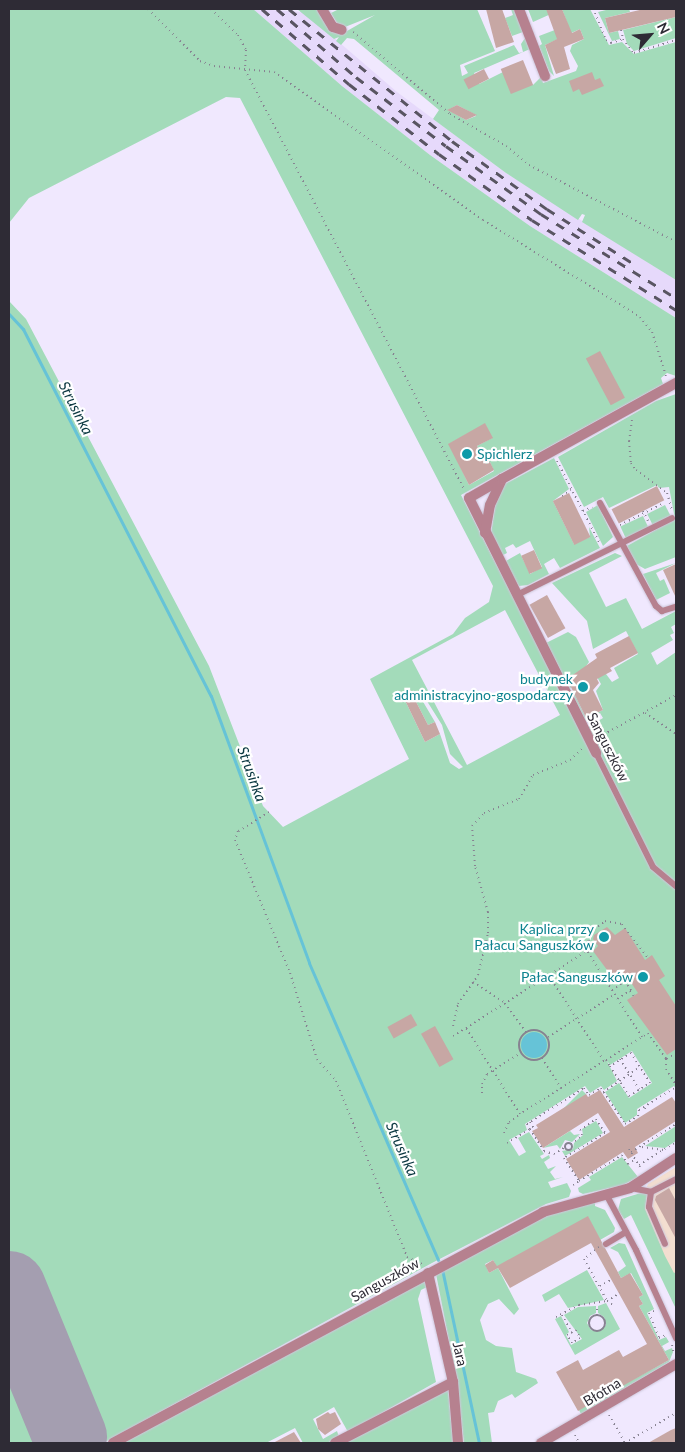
<!DOCTYPE html>
<meta charset="utf-8">
<style>
body{margin:0}
#map{position:relative;width:685px;height:1452px;overflow:hidden;background:#f0e8fe;font-family:Lato,sans-serif}
div>[style]{position:absolute}
.industrial>*{inset:0;background:#f3ded0}
.built>*{inset:0;background:#e6d9fb}
.green>*{inset:0;background:#a3dbba;transform-origin:0 0}
.water>*{inset:0;background:#66c3d7}
.round{border-radius:50%}
.stream>*{height:3px;margin:-1.5px;padding:0 1.5px;transform-origin:1.5px;border-radius:1.5px;background:#66c3d7}
.runway>*{height:74px;margin:-37px;padding:0 37px;transform-origin:37px;border-radius:37px;background:#a49eb0}
.building>*{inset:0;background:#c7a7a4;transform-origin:0 0}
.path>*{height:2px;margin-top:-1px;transform-origin:0;background:repeating-linear-gradient(90deg,#878291 0 1px,transparent 0 5px)}
.path>.ring{margin:-1px;padding:0;box-sizing:content-box;background:none;border:2px solid #878291;border-radius:50%}
.roads{filter:drop-shadow(0 0 1px #cdc6da) drop-shadow(0 0 1px #cdc6da)}
.lane>*{height:6px;margin:-3px;padding:0 3px;transform-origin:3px;border-radius:3px;background:#b6818f}
.street>*{height:10px;margin:-5px;padding:0 5px;transform-origin:5px;border-radius:5px;background:#b6818f}
.rail>*{height:3px;margin-top:-1.5px;transform-origin:0;background:repeating-linear-gradient(90deg,#595562 0 9px,transparent 0 18px)}
.dots>*{width:14px;height:14px;translate:-50% -50%;box-sizing:border-box;border:2px solid #fff;border-radius:50%}
span{translate:-50% -50%;white-space:nowrap;text-align:center;line-height:1.15;-webkit-text-stroke:4.5px #fff;paint-order:stroke}
.culture-label{font-size:14px;color:#0d838f}
.left{translate:0 -50%;text-align:left}
.right{translate:-100% -50%;text-align:right}
.street-label{font-size:14px;color:#2e2b35}
.water-label{font-size:15px;color:#0b3841;font-style:italic}
.frame{position:absolute;inset:0;border:10px solid #2e2b35;pointer-events:none}
.north{position:absolute;left:625px;top:10px;width:50px;height:50px;-webkit-text-stroke:4px #fff;paint-order:stroke;rotate:63deg;font-size:14px;font-weight:700;line-height:20px;text-align:center;color:#2e2b35}
.north::after{content:'';display:block;margin:auto;width:18px;height:22px;background:#2e2b35;clip-path:polygon(50% 0,100% 100%,50% 72%,0 100%)}
</style>
<div id="map">
<div class="industrial">
<div style="clip-path:polygon(676px 1167px,676px 1286px,640px 1203px,648px 1184px)"></div>
</div>
<div class="built">
<div style="clip-path:polygon(253px 9px,304px 12px,397px 92px,506px 173px,676px 280px,676px 318px,530px 226px,430px 155px,342px 86px)"></div>
</div>
<div class="green">
<div style="clip-path:polygon(evenodd,9px 9px,253px 9px,342px 86px,430px 155px,530px 226px,676px 318px,676px 376px,667px 373px,661px 378px,663px 384px,461px 495px,584px 737px,588px 727px,603px 718px,600px 713px,586px 721px,572px 695px,574px 693px,586px 718px,603px 710px,596px 691px,601px 684px,593px 670px,600px 666px,612px 682px,619px 678px,614px 668px,638px 654px,626px 631px,593px 649px,587px 621px,552px 583px,615px 553px,622px 556px,589px 573px,606px 607px,626px 598px,642px 629px,676px 611px,676px 624px,671px 627px,674px 633px,670px 635px,673px 640px,651px 653px,657px 665px,676px 652px,676px 1089px,674px 1086px,637px 1109px,637px 1115px,625px 1123px,605px 1092px,619px 1083px,629px 1098px,652px 1083px,632px 1051px,610px 1065px,607px 1061px,617px 1081px,604px 1090px,601px 1086px,590px 1093px,585px 1086px,525px 1124px,527px 1130px,509px 1140px,519px 1156px,526px 1152px,518px 1138px,529px 1132px,544px 1154px,540px 1156px,542px 1159px,549px 1155px,550px 1158px,544px 1162px,548px 1169px,556px 1166px,550px 1172px,555px 1179px,563px 1177px,548px 1182px,551px 1188px,567px 1183px,571px 1191px,569px 1197px,546px 1204px,432px 1263px,103px 1443px,9px 1443px,9px 301px,26px 319px,209px 666px,263px 806px,283px 827px,409px 759px,370px 679px,453px 634px,465px 618px,489px 602px,493px 586px,240px 98px,226px 97px,29px 198px,9px 223px,9px 9px,485px 424px,492px 438px,477px 446px,486px 464px,490px 462px,494px 471px,469px 485px,449px 444px,485px 424px,9px 9px,505px 610px,560px 715px,467px 765px,412px 660px,505px 610px,9px 9px,410px 690px,428px 725px,435px 722px,422px 700px,425px 698px,442px 725px,450px 754px,463px 767px,459px 769px,450px 763px,440px 734px,425px 742px,402px 694px,410px 690px)"></div>
<div style="clip-path:polygon(evenodd,297px 9px,317px 9px,347px 31px,375px 15px,345px 27px,337px 23px,331px 13px,339px 9px,477px 9px,495px 51px,460px 65px,462px 76px,468px 73px,464px 66px,514px 45px,519px 53px,523px 52px,521px 44px,525px 38px,530px 49px,474px 73px,479px 84px,503px 72px,533px 85px,541px 77px,543px 83px,576px 71px,578px 66px,570px 51px,572px 45px,584px 39px,580px 29px,545px 45px,554px 76px,549px 71px,539px 46px,542px 44px,539px 36px,568px 25px,562px 9px,533px 22px,528px 9px,590px 9px,609px 45px,622px 42px,634px 54px,676px 42px,676px 280px,582px 222px,585px 215px,582px 214px,578px 220px,506px 173px,433px 119px,439px 110px,354px 39px,347px 38px,341px 45px,336px 41px,339px 37px,334px 39px,297px 9px,457px 105px,476px 115px,476px 116px,466px 120px,448px 110px,457px 105px)"></div>
<div style="clip-path:polygon(511px 9px,514px 9px,523px 32px,512px 36px,505px 18px,513px 15px)"></div>
<div style="clip-path:polygon(610px 9px,629px 9px,630px 12px,605px 18px,609px 33px,618px 31px,620px 39px,612px 41px,598px 12px)"></div>
<div style="clip-path:polygon(676px 17px,676px 38px,634px 51px,627px 44px,623px 30px)"></div>
<div style="clip-path:polygon(676px 394px,676px 557px,645px 569px,636px 564px,627px 546px,675px 519px,669px 487px,659px 488px,657px 485px,609px 508px,603px 497px,584px 507px,558px 457px,656px 401px)"></div>
<div style="clip-path:polygon(554px 458px,569px 489px,553px 501px,574px 544px,590px 537px,589px 527px,600px 548px,560px 568px,554px 558px,544px 564px,549px 574px,528px 585px,519px 586px,504px 562px,520px 553px,530px 574px,542px 567px,530px 541px,516px 548px,513px 544px,505px 548px,507px 553px,501px 556px,491px 534px,496px 501px,505px 484px)"></div>
<div style="clip-path:polygon(598px 505px,613px 537px,603px 546px,586px 512px)"></div>
<div style="left:665px;top:505px;width:13px;height:20px;rotate:63deg"></div>
<div style="left:643px;top:516px;width:14px;height:25px;rotate:65deg"></div>
<div style="clip-path:polygon(676px 563px,656px 573px,660px 581px,664px 579px,670px 593px,656px 600px,643px 574px)"></div>
<div style="clip-path:polygon(568px 632px,576px 637px,589px 662px,569px 690px,546px 643px)"></div>
<div style="left:582px;top:1090px;width:6px;height:57px;rotate:45deg"></div>
<div style="clip-path:polygon(596px 1121px,603px 1133px,565px 1156px,562px 1151px,573px 1149px,574px 1143px,583px 1135px,582px 1129px)"></div>
<div style="clip-path:polygon(676px 1126px,676px 1141px,665px 1148px,645px 1146px)"></div>
<div style="clip-path:polygon(570px 1131px,574px 1135px,580px 1134px,572px 1142px,565px 1140px,560px 1149px,557px 1145px,543px 1148px)"></div>
<div style="clip-path:polygon(622px 1157px,638px 1177px,623px 1185px,583px 1194px,579px 1192px,578px 1188px,591px 1180px,589px 1177px)"></div>
<div style="clip-path:polygon(644px 1192px,647px 1194px,645px 1209px,665px 1256px,674px 1273px,676px 1272px,676px 1309px,631px 1215px,624px 1219px,618px 1210px,621px 1199px)"></div>
<div style="clip-path:polygon(595px 1202px,595px 1206px,605px 1210px,615px 1228px,614px 1232px,600px 1240px,588px 1217px,497px 1267px,493px 1260px,485px 1264px,489px 1273px,498px 1268px,519px 1309px,514px 1315px,499px 1299px,488px 1304px,480px 1320px,486px 1340px,496px 1346px,512px 1348px,516px 1372px,536px 1379px,538px 1383px,515px 1398px,512px 1394px,498px 1401px,494px 1412px,488px 1413px,492px 1443px,464px 1443px,457px 1382px,436px 1274px,548px 1215px)"></div>
<div style="clip-path:polygon(619px 1243px,625px 1244px,654px 1309px,647px 1313px,659px 1340px,666px 1337px,669px 1342px,662px 1346px,665px 1351px,672px 1348px,673px 1352px,669px 1362px,581px 1414px,579px 1410px,588px 1404px,669px 1360px,639px 1306px,643px 1304px,639px 1297px,643px 1295px,631px 1273px,621px 1278px,618px 1272px,626px 1266px,618px 1252px,610px 1248px)"></div>
<div style="clip-path:polygon(587px 1270px,604px 1300px,568px 1308px,559px 1294px,545px 1302px,542px 1295px)"></div>
<div style="clip-path:polygon(424px 1280px,427px 1287px,421px 1290px,418px 1299px,436px 1382px,348px 1432px,334px 1407px,313px 1419px,323px 1439px,337px 1431px,339px 1437px,327px 1443px,303px 1443px,295px 1428px,266px 1443px,120px 1443px)"></div>
<div style="clip-path:polygon(606px 1303px,620px 1329px,575px 1355px,555px 1319px,561px 1316px,569px 1332px,566px 1335px,571px 1345px,582px 1339px,564px 1315px,578px 1307px,596px 1306px,596px 1313px,590px 1316px,587px 1323px,591px 1330px,598px 1331px,606px 1325px,604px 1317px,598px 1313px,598px 1306px)"></div>
<div style="clip-path:polygon(448px 1390px,453px 1443px,343px 1443px)"></div>
</div>
<div class="water">
<div class="round" style="left:521px;top:1032px;width:26px;height:26px"></div>
</div>
<div class="stream">
<div style="left:9px;top:314px;width:21px;rotate:47deg"></div>
<div style="left:23px;top:329px;width:412px;rotate:62.9deg"></div>
<div style="left:211px;top:696px;width:284px;rotate:69.8deg"></div>
<div style="left:309px;top:963px;width:324px;rotate:66.5deg"></div>
<div style="left:442px;top:1269px;width:178px;rotate:78deg"></div>
</div>
<div class="runway">
<div style="left:9px;top:1288px;width:161px;rotate:67.7deg"></div>
</div>
<div class="building">
<div style="clip-path:polygon(486px 9px,502px 9px,514px 42px,496px 48px)"></div>
<div style="clip-path:polygon(546px 9px,562px 9px,572px 33px,580px 29px,584px 39px,564px 47px,570px 69px,556px 74px,545px 45px,557px 39px)"></div>
<div style="clip-path:polygon(644px 9px,676px 9px,676px 17px,609px 33px,605px 18px)"></div>
<div style="left:523px;top:60px;width:27px;height:24px;rotate:68deg"></div>
<div style="left:484px;top:69px;width:11px;height:23px;rotate:63deg"></div>
<div style="clip-path:polygon(592px 72px,595px 80px,600px 78px,604px 86px,582px 95px,579px 89px,573px 92px,569px 81px)"></div>
<div style="clip-path:polygon(457px 105px,477px 115px,466px 120px,447px 110px)"></div>
<div style="left:600px;top:351px;width:53px;height:16px;rotate:62deg"></div>
<div style="clip-path:polygon(485px 423px,493px 438px,477px 446px,486px 464px,490px 462px,494px 470px,469px 485px,448px 444px)"></div>
<div style="left:657px;top:486px;width:16px;height:51px;rotate:63deg"></div>
<div style="left:569px;top:493px;width:49px;height:18px;rotate:64deg"></div>
<div style="left:534px;top:550px;width:20px;height:14px;rotate:66deg"></div>
<div style="clip-path:polygon(676px 564px,676px 598px,663px 570px)"></div>
<div style="left:547px;top:595px;width:38px;height:20px;rotate:61deg"></div>
<div style="clip-path:polygon(629px 636px,638px 653px,610px 668px,612px 671px,597px 679px,599px 683px,593px 690px,603px 710px,586px 718px,567px 679px,597px 658px,595px 654px)"></div>
<div style="clip-path:polygon(410px 690px,428px 725px,435px 722px,440px 734px,425px 742px,402px 694px)"></div>
<div style="clip-path:polygon(607px 927px,615px 935px,625px 928px,645px 960px,652px 955px,665px 976px,659px 980px,676px 1006px,676px 1049px,667px 1055px,629px 1003px,627px 1000px,638px 993px,626px 975px,616px 982px,593px 951px,598px 946px,593px 939px,594px 935px)"></div>
<div style="left:411px;top:1014px;width:13px;height:27px;rotate:61deg"></div>
<div style="left:435px;top:1026px;width:38px;height:16px;rotate:61deg"></div>
<div style="clip-path:polygon(600px 1090px,624px 1127px,672px 1097px,676px 1103px,676px 1121px,635px 1147px,638px 1153px,628px 1159px,623px 1152px,579px 1180px,566px 1159px,610px 1132px,598px 1113px,543px 1148px,532px 1131px,538px 1128px,536px 1125px,586px 1094px,588px 1097px)"></div>
<div style="clip-path:polygon(669px 1188px,676px 1201px,676px 1239px,655px 1200px,656px 1196px)"></div>
<div style="clip-path:polygon(588px 1216px,621px 1278px,630px 1273px,643px 1295px,639px 1297px,643px 1304px,639px 1306px,669px 1360px,578px 1411px,556px 1372px,578px 1360px,583px 1370px,619px 1350px,623px 1357px,647px 1344px,591px 1243px,510px 1288px,498px 1268px,489px 1273px,485px 1265px,493px 1260px,497px 1266px)"></div>
<div style="clip-path:polygon(328px 1412px,330px 1414px,335px 1412px,341px 1424px,325px 1435px,318px 1429px,316px 1419px)"></div>
<div style="clip-path:polygon(676px 1428px,676px 1443px,648px 1443px,671px 1430px)"></div>
<div style="clip-path:polygon(294px 1432px,301px 1443px,273px 1443px)"></div>
</div>
<div class="path">
<div style="left:148px;top:9px;width:74px;rotate:45deg"></div>
<div style="left:200px;top:61px;width:15px;rotate:20deg"></div>
<div style="left:214px;top:66px;width:60px;rotate:5.7deg"></div>
<div style="left:274px;top:72px;width:256px;rotate:35.3deg"></div>
<div style="left:483px;top:220px;width:185px;rotate:31.7deg"></div>
<div style="left:640px;top:317px;width:19px;rotate:51deg"></div>
<div style="left:652px;top:332px;width:46px;rotate:72.3deg"></div>
<div style="left:211px;top:9px;width:37px;rotate:44deg"></div>
<div style="left:238px;top:35px;width:17px;rotate:62deg"></div>
<div style="left:246px;top:50px;width:20px;rotate:93deg"></div>
<div style="left:245px;top:70px;width:473px;rotate:62.4deg"></div>
<div style="left:597px;top:9px;width:4px;rotate:117deg"></div>
<div style="left:595px;top:13px;width:29px;rotate:68deg"></div>
<div style="left:606px;top:40px;width:6px;rotate:31deg"></div>
<div style="left:611px;top:43px;width:13px;rotate:-18deg"></div>
<div style="left:623px;top:39px;width:18px;rotate:52deg"></div>
<div style="left:634px;top:53px;width:44px;rotate:-17.2deg"></div>
<div style="left:632px;top:9px;width:2px;rotate:63deg"></div>
<div style="left:621px;top:30px;width:9px;rotate:77deg"></div>
<div style="left:353px;top:32px;width:127px;rotate:40.2deg"></div>
<div style="left:450px;top:114px;width:64px;rotate:29.7deg"></div>
<div style="left:506px;top:146px;width:30px;rotate:40deg"></div>
<div style="left:529px;top:165px;width:166px;rotate:27.6deg"></div>
<div style="left:632px;top:420px;width:21px;rotate:98deg"></div>
<div style="left:629px;top:441px;width:22px;rotate:85deg"></div>
<div style="left:631px;top:463px;width:9px;rotate:54deg"></div>
<div style="left:636px;top:470px;width:39px;rotate:37deg"></div>
<div style="left:667px;top:493px;width:19px;rotate:74deg"></div>
<div style="left:557px;top:461px;width:93px;rotate:62.6deg"></div>
<div style="left:562px;top:496px;width:11px;rotate:-38deg"></div>
<div style="left:583px;top:511px;width:10px;rotate:-24deg"></div>
<div style="left:643px;top:511px;width:11px;rotate:63deg"></div>
<div style="left:620px;top:525px;width:49px;rotate:-26.6deg"></div>
<div style="left:645px;top:713px;width:37px;rotate:34deg"></div>
<div style="left:599px;top:737px;width:88px;rotate:-28.6deg"></div>
<div style="left:269px;top:812px;width:36px;rotate:148deg"></div>
<div style="left:238px;top:831px;width:9px;rotate:108deg"></div>
<div style="left:235px;top:840px;width:144px;rotate:67.5deg"></div>
<div style="left:290px;top:973px;width:90px;rotate:72.6deg"></div>
<div style="left:317px;top:1059px;width:29px;rotate:49deg"></div>
<div style="left:336px;top:1081px;width:190px;rotate:68deg"></div>
<div style="left:407px;top:1257px;width:17px;rotate:25deg"></div>
<div style="left:549px;top:976px;width:101px;rotate:57.1deg"></div>
<div style="left:604px;top:1061px;width:99px;rotate:147.8deg"></div>
<div style="left:520px;top:1114px;width:102px;rotate:-122.1deg"></div>
<div style="left:466px;top:1028px;width:143px;rotate:-32.5deg"></div>
<div style="left:473px;top:982px;width:38px;rotate:33deg"></div>
<div style="left:505px;top:1003px;width:36px;rotate:54deg"></div>
<div style="left:612px;top:990px;width:16px;rotate:-35deg"></div>
<div style="left:625px;top:981px;width:11px;rotate:56deg"></div>
<div style="left:631px;top:990px;width:17px;rotate:147deg"></div>
<div style="left:630px;top:991px;width:6px;rotate:51deg"></div>
<div style="left:453px;top:1026px;width:23px;rotate:-77deg"></div>
<div style="left:458px;top:1004px;width:35px;rotate:-55deg"></div>
<div style="left:478px;top:975px;width:43px;rotate:-76.6deg"></div>
<div style="left:488px;top:933px;width:21px;rotate:-90deg"></div>
<div style="left:488px;top:912px;width:48px;rotate:-105.8deg"></div>
<div style="left:475px;top:866px;width:40px;rotate:-94.3deg"></div>
<div style="left:472px;top:826px;width:18px;rotate:-47deg"></div>
<div style="left:484px;top:813px;width:38px;rotate:-22deg"></div>
<div style="left:519px;top:799px;width:28px;rotate:-60deg"></div>
<div style="left:533px;top:775px;width:40px;rotate:-22deg"></div>
<div style="left:570px;top:760px;width:18px;rotate:-43deg"></div>
<div class="ring" style="left:519px;top:1030px;width:28px;height:28px"></div>
<div style="left:453px;top:1036px;width:15px;rotate:-32deg"></div>
<div style="left:548px;top:1037px;width:78px;rotate:-32.5deg"></div>
<div style="left:642px;top:1037px;width:102px;rotate:-122.6deg"></div>
<div style="left:587px;top:951px;width:19px;rotate:-81deg"></div>
<div style="left:590px;top:932px;width:19px;rotate:-36deg"></div>
<div style="left:605px;top:921px;width:17px;rotate:10deg"></div>
<div style="left:622px;top:924px;width:43px;rotate:52.6deg"></div>
<div style="left:676px;top:1053px;width:12px;rotate:149deg"></div>
<div style="left:666px;top:1059px;width:10px;rotate:90deg"></div>
<div style="left:666px;top:1069px;width:19px;rotate:58deg"></div>
<div style="left:542px;top:1058px;width:36px;rotate:58deg"></div>
<div style="left:620px;top:1059px;width:36px;rotate:58deg"></div>
<div style="left:606px;top:1060px;width:7px;rotate:56deg"></div>
<div style="left:610px;top:1066px;width:36px;rotate:58deg"></div>
<div style="left:629px;top:1096px;width:25px;rotate:-32deg"></div>
<div style="left:650px;top:1083px;width:36px;rotate:-122deg"></div>
<div style="left:631px;top:1053px;width:25px;rotate:148deg"></div>
<div style="left:606px;top:1060px;width:50px;rotate:-32.7deg"></div>
<div style="left:648px;top:1033px;width:32px;rotate:55deg"></div>
<div style="left:603px;top:1092px;width:45px;rotate:-34deg"></div>
<div style="left:482px;top:1093px;width:9px;rotate:-90deg"></div>
<div style="left:482px;top:1084px;width:11px;rotate:-63deg"></div>
<div style="left:487px;top:1074px;width:40px;rotate:-32deg"></div>
<div style="left:645px;top:1109px;width:7px;rotate:-56deg"></div>
<div style="left:530px;top:1122px;width:9px;rotate:58deg"></div>
<div style="left:530px;top:1129px;width:26px;rotate:58deg"></div>
<div style="left:544px;top:1151px;width:10px;rotate:17deg"></div>
<div style="left:554px;top:1154px;width:13px;rotate:-32deg"></div>
<div style="left:504px;top:1133px;width:12px;rotate:-66deg"></div>
<div style="left:509px;top:1122px;width:14px;rotate:-36deg"></div>
<div class="ring" style="left:564.5px;top:1142.5px;width:5px;height:5px"></div>
<div style="left:507px;top:1143px;width:27px;rotate:-31deg"></div>
<div style="left:530px;top:1129px;width:6px;rotate:-121deg"></div>
<div style="left:527px;top:1124px;width:67px;rotate:-32.3deg"></div>
<div style="left:584px;top:1088px;width:9px;rotate:54deg"></div>
<div style="left:589px;top:1095px;width:14px;rotate:-30deg"></div>
<div style="left:601px;top:1088px;width:43px;rotate:56.3deg"></div>
<div style="left:625px;top:1124px;width:15px;rotate:-32deg"></div>
<div style="left:638px;top:1116px;width:6px;rotate:-81deg"></div>
<div style="left:639px;top:1110px;width:44px;rotate:-31.9deg"></div>
<div style="left:571px;top:1144px;width:14px;rotate:-39deg"></div>
<div style="left:582px;top:1135px;width:5px;rotate:-112deg"></div>
<div style="left:580px;top:1130px;width:19px;rotate:-35deg"></div>
<div style="left:596px;top:1119px;width:17px;rotate:57deg"></div>
<div style="left:605px;top:1133px;width:48px;rotate:148.6deg"></div>
<div style="left:564px;top:1158px;width:27px;rotate:57deg"></div>
<div style="left:579px;top:1181px;width:50px;rotate:-31.2deg"></div>
<div style="left:622px;top:1155px;width:11px;rotate:56deg"></div>
<div style="left:628px;top:1164px;width:9px;rotate:-36deg"></div>
<div style="left:642px;top:1147px;width:22px;rotate:8deg"></div>
<div style="left:629px;top:1149px;width:23px;rotate:59deg"></div>
<div style="left:631px;top:1152px;width:53px;rotate:-31.9deg"></div>
<div style="left:639px;top:1165px;width:44px;rotate:-31.9deg"></div>
<div style="left:573px;top:1185px;width:7px;rotate:-34deg"></div>
<div style="left:599px;top:1247px;width:19px;rotate:141deg"></div>
<div style="left:584px;top:1259px;width:48px;rotate:61.3deg"></div>
<div style="left:607px;top:1301px;width:15px;rotate:-32deg"></div>
<div style="left:600px;top:1286px;width:13px;rotate:-29deg"></div>
<div style="left:654px;top:1311px;width:5px;rotate:158deg"></div>
<div style="left:649px;top:1313px;width:27px;rotate:68deg"></div>
<div style="left:659px;top:1338px;width:8px;rotate:-23deg"></div>
<div style="left:562px;top:1315px;width:21px;rotate:61deg"></div>
<div style="left:597px;top:1315px;width:10px;rotate:-90deg"></div>
<div class="ring" style="left:589px;top:1315px;width:14px;height:14px"></div>
<div style="left:556px;top:1317px;width:26px;rotate:-28deg"></div>
<div style="left:579px;top:1305px;width:28px;rotate:-8deg"></div>
<div style="left:607px;top:1301px;width:9px;rotate:36deg"></div>
<div style="left:576px;top:1330px;width:9px;rotate:63deg"></div>
<div style="left:580px;top:1338px;width:9px;rotate:148deg"></div>
<div style="left:572px;top:1343px;width:9px;rotate:-122deg"></div>
<div style="left:567px;top:1335px;width:10px;rotate:-29deg"></div>
<div style="left:672px;top:1345px;width:10px;rotate:79deg"></div>
<div style="left:609px;top:1415px;width:32px;rotate:60deg"></div>
<div style="left:575px;top:1435px;width:9px;rotate:63deg"></div>
<div style="left:625px;top:1443px;width:59px;rotate:-30.5deg"></div>
</div>
<div class="roads">
<div class="lane">
<div style="left:600px;top:503px;width:117px;rotate:61.5deg"></div>
<div style="left:656px;top:606px;width:8px;rotate:40deg"></div>
<div style="left:662px;top:611px;width:14px;rotate:-17deg"></div>
<div style="left:517px;top:595px;width:173px;rotate:-26.4deg"></div>
<div style="left:596px;top:753px;width:127px;rotate:63.4deg"></div>
<div style="left:653px;top:867px;width:30px;rotate:40deg"></div>
<div style="left:631px;top:1188px;width:20px;rotate:11deg"></div>
<div style="left:651px;top:1192px;width:15px;rotate:98deg"></div>
<div style="left:649px;top:1207px;width:40px;rotate:66.6deg"></div>
<div style="left:651px;top:1192px;width:28px;rotate:-27deg"></div>
<div style="left:606px;top:1194px;width:64px;rotate:61.8deg"></div>
<div style="left:636px;top:1250px;width:97px;rotate:65.6deg"></div>
<div style="left:606px;top:1244px;width:23px;rotate:-31deg"></div>
</div>
<div class="street">
<div style="left:322px;top:9px;width:21px;rotate:59deg"></div>
<div style="left:333px;top:27px;width:9px;rotate:18deg"></div>
<div style="left:519px;top:9px;width:72px;rotate:68.8deg"></div>
<div style="left:502px;top:479px;width:38px;rotate:150deg"></div>
<div style="left:469px;top:498px;width:285px;rotate:63.5deg"></div>
<div style="left:485px;top:533px;width:28px;rotate:-80deg"></div>
<div style="left:490px;top:505px;width:29px;rotate:-65deg"></div>
<div style="left:502px;top:479px;width:199px;rotate:-28.9deg"></div>
<div style="left:428px;top:1273px;width:112px;rotate:77.1deg"></div>
<div style="left:453px;top:1382px;width:61px;rotate:85.3deg"></div>
<div style="left:113px;top:1443px;width:488px;rotate:-28.2deg"></div>
<div style="left:543px;top:1212px;width:90px;rotate:-15.4deg"></div>
<div style="left:630px;top:1188px;width:55px;rotate:-33.1deg"></div>
<div style="left:335px;top:1443px;width:133px;rotate:-27.3deg"></div>
<div style="left:541px;top:1443px;width:156px;rotate:-30.3deg"></div>
</div>
</div>
<div class="rail">
<div style="left:262px;top:9px;width:115px;rotate:40.8deg"></div>
<div style="left:349px;top:84px;width:114px;rotate:37.9deg"></div>
<div style="left:439px;top:154px;width:114px;rotate:35.4deg"></div>
<div style="left:532px;top:220px;width:170px;rotate:32deg"></div>
<div style="left:277px;top:9px;width:104px;rotate:40.7deg"></div>
<div style="left:356px;top:77px;width:113px;rotate:37.5deg"></div>
<div style="left:446px;top:146px;width:117px;rotate:35.6deg"></div>
<div style="left:541px;top:214px;width:159px;rotate:31.9deg"></div>
<div style="left:289px;top:9px;width:210px;rotate:39deg"></div>
<div style="left:452px;top:141px;width:117px;rotate:35.6deg"></div>
<div style="left:547px;top:209px;width:103px;rotate:32.3deg"></div>
</div>
<div class="dots">
<div style="left:467px;top:454px;background:#0f9aa8"></div>
<div style="left:583px;top:687px;background:#0f9aa8"></div>
<div style="left:604px;top:937px;background:#0f9aa8"></div>
<div style="left:643px;top:977px;background:#0f9aa8"></div>
</div>
<div class="culture-label">
<span class="left" style="left:477px;top:454px">Spichlerz</span>
<span class="right" style="left:573px;top:687px">budynek<br>administracyjno-gospodarczy</span>
<span class="right" style="left:594px;top:937px">Kaplica przy<br>Pałacu Sanguszków</span>
<span class="right" style="left:633px;top:977px">Pałac Sanguszków</span>
</div>
<div class="street-label">
<span style="left:608px;top:747px;rotate:63deg">Sanguszków</span>
<span style="left:385px;top:1280px;rotate:-29deg">Sanguszków</span>
<span style="left:460px;top:1354px;rotate:77deg">Jara</span>
<span style="left:602px;top:1392px;rotate:-31deg">Błotna</span>
</div>
<div class="water-label">
<span style="left:76px;top:408px;rotate:63deg">Strusinka</span>
<span style="left:252px;top:774px;rotate:70deg">Strusinka</span>
<span style="left:402px;top:1149px;rotate:66deg">Strusinka</span>
</div>
<div class="frame"></div>
<div class="north">N</div>
</div>
